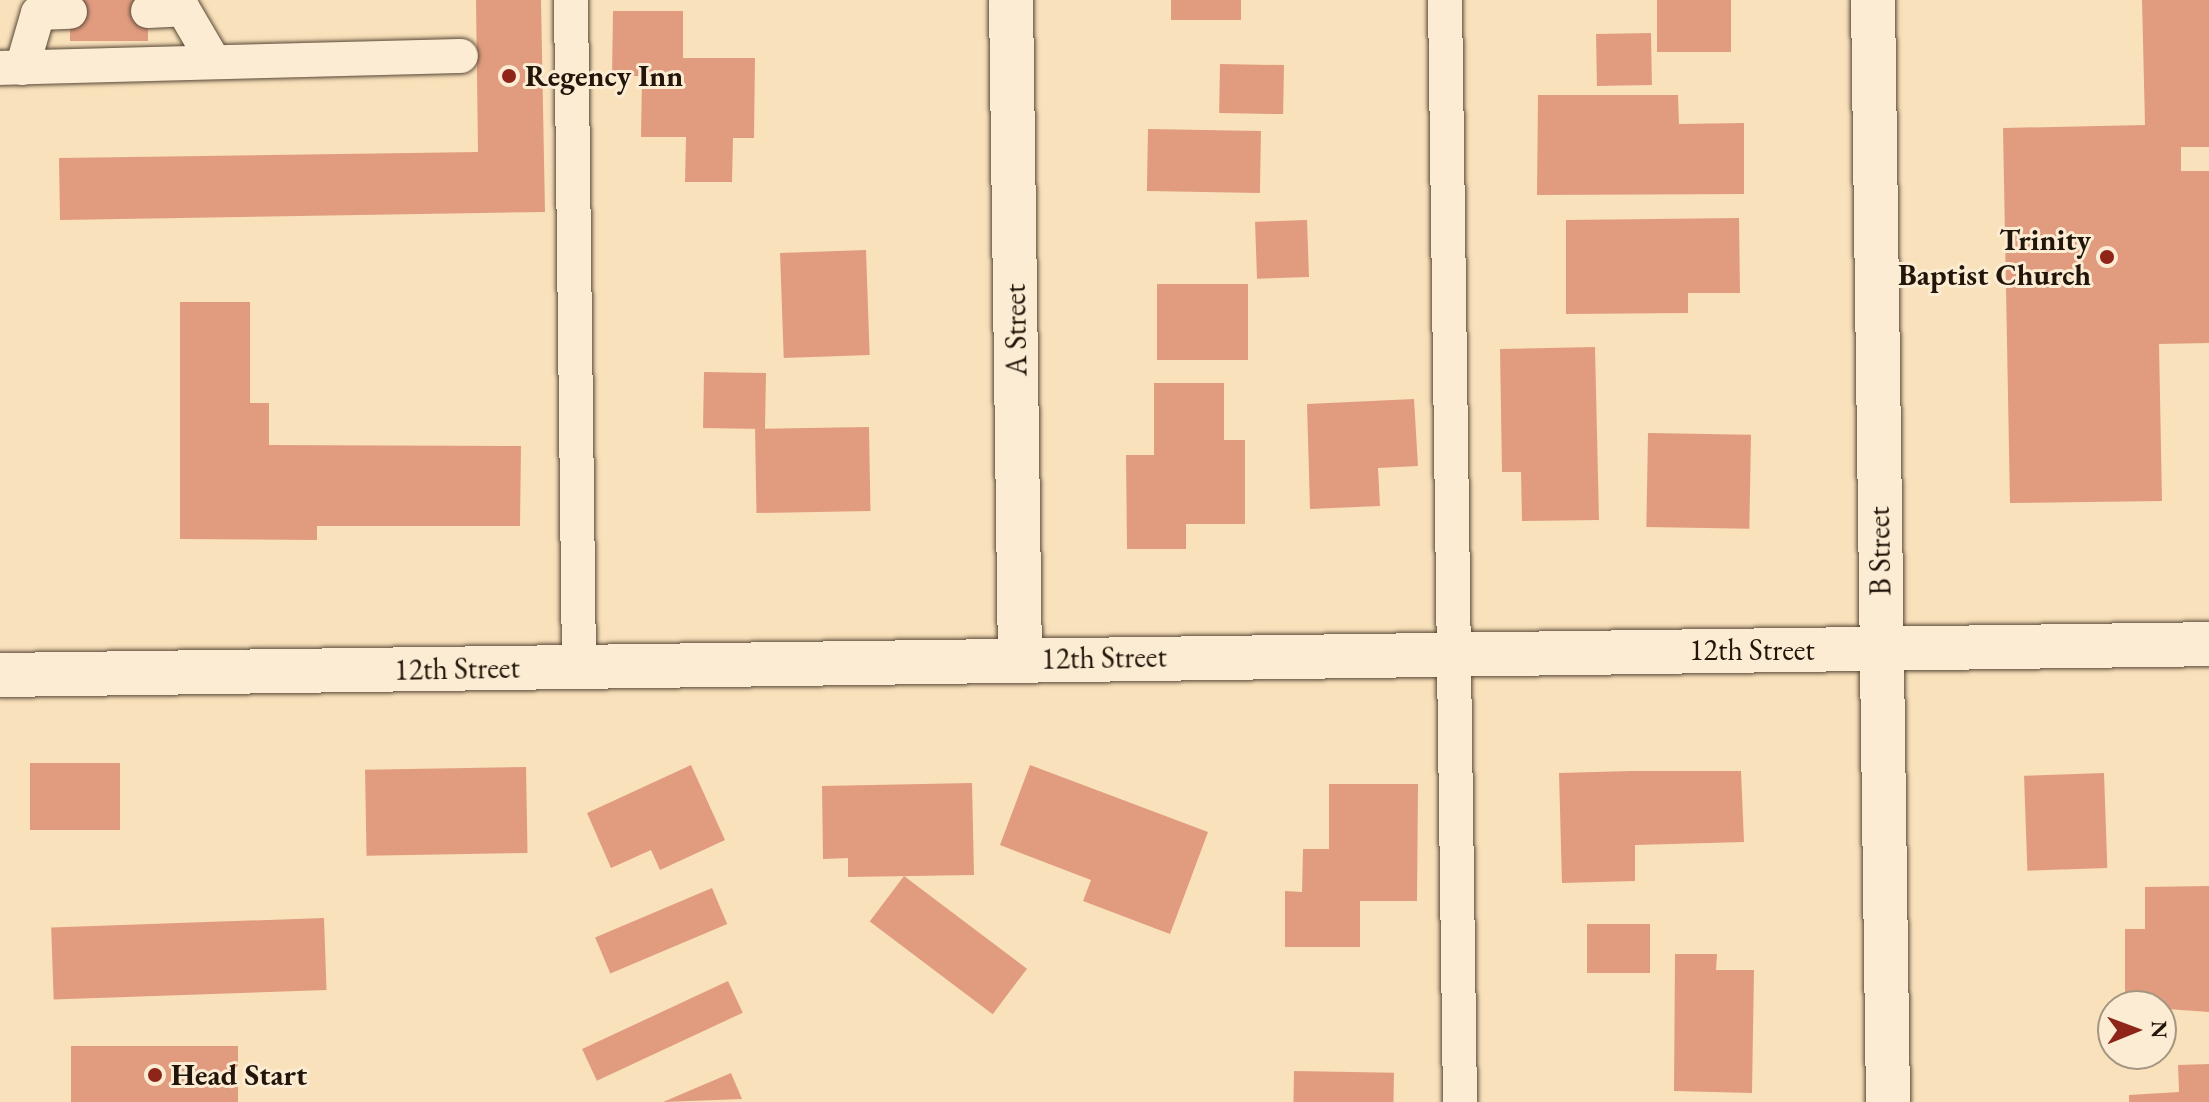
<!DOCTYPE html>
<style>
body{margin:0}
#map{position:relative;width:2209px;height:1102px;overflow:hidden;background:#f9e1bb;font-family:"EB Garamond",serif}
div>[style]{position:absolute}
.building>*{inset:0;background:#e19c80;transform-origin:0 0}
.roads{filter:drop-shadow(0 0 2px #584836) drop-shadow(0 0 2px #584836)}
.lane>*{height:34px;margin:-17px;padding:0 17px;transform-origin:17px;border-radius:17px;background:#fbecd3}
.street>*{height:44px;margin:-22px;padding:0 22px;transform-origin:22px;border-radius:22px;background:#fbecd3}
.secondary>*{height:44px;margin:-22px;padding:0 22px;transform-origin:22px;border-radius:22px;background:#fbecd3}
.dots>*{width:22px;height:22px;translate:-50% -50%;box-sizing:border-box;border:4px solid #fbecd3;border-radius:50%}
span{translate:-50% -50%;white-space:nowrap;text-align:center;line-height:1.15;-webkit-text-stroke:6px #fbecd3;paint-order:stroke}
.poi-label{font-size:30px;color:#22150a;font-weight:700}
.left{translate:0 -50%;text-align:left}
.right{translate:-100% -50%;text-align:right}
.street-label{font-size:30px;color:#22150a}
.north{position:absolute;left:2097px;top:990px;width:80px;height:80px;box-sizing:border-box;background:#fbecd3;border:2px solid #a49683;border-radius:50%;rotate:89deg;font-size:22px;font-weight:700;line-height:32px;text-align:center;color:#22150a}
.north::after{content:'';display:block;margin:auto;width:28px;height:36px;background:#8f2418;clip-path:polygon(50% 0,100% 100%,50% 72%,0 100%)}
</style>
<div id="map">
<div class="building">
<div style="left:70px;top:0;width:78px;height:41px"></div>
<div style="clip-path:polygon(476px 0,541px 0,545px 212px,60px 220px,59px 158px,478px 152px)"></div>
<div style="left:1171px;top:0;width:70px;height:20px"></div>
<div style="left:1657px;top:0;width:74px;height:52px"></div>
<div style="clip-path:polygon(2142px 0,2209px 0,2209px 147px,2181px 147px,2181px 171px,2209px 171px,2209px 343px,2159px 344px,2162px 501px,2010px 503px,2003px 128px,2145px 125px)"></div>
<div style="clip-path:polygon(613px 11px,683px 11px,683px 58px,755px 58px,754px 138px,733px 138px,732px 182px,685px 182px,686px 137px,641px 137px,642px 76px,612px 76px)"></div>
<div style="left:1651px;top:33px;width:52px;height:55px;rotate:89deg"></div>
<div style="left:1220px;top:64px;width:64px;height:49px;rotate:1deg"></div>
<div style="clip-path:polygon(1538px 95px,1678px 95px,1679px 124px,1744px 123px,1744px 194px,1537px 195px)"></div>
<div style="left:1148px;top:129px;width:113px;height:62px;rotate:1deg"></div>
<div style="clip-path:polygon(1739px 218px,1740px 293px,1688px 293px,1688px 313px,1566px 314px,1566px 220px)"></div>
<div style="left:1307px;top:220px;width:57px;height:52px;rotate:88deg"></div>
<div style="left:866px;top:250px;width:105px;height:86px;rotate:88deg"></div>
<div style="left:1157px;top:284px;width:91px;height:76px"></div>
<div style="clip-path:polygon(180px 302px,250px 302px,250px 403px,269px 403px,269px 445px,521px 446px,520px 526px,317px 526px,317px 540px,180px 539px)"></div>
<div style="clip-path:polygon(1595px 347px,1599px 520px,1522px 521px,1521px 472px,1502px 472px,1500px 349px)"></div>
<div style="left:704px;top:372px;width:62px;height:56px;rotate:1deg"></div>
<div style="clip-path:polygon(1154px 383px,1224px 383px,1224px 440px,1245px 440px,1245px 524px,1186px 524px,1186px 549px,1127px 549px,1126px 455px,1154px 455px)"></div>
<div style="clip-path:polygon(1414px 399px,1418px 466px,1378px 468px,1380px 506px,1310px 509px,1307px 404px)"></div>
<div style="left:869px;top:427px;width:84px;height:114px;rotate:89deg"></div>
<div style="left:1648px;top:433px;width:103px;height:94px;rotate:1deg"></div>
<div style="left:30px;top:763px;width:90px;height:67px"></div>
<div style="clip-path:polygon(691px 765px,725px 840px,660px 870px,651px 850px,611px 868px,587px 813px)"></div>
<div style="clip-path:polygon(1030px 765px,1208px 832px,1170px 934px,1083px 901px,1091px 880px,1000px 845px)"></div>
<div style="left:526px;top:767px;width:86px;height:161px;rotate:89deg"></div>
<div style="clip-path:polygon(1631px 771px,1741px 771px,1744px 842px,1635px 845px,1635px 881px,1562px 883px,1559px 773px)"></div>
<div style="left:2104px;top:773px;width:95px;height:80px;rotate:88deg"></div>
<div style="clip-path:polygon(972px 783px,974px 875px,848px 877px,848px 858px,823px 859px,822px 786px)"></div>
<div style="clip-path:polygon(1329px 784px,1418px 784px,1417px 901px,1360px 901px,1360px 947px,1285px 947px,1285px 891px,1302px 892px,1303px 849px,1329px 849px)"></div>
<div style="left:904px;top:876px;width:154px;height:57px;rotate:37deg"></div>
<div style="clip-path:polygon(2209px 886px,2209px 1012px,2125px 1006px,2125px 929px,2145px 929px,2145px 887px)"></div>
<div style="left:712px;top:888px;width:39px;height:127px;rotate:67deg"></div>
<div style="left:324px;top:918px;width:72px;height:273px;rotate:88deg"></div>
<div style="left:1587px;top:924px;width:63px;height:49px"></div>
<div style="clip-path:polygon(1675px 954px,1717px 954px,1716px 970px,1754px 970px,1752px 1093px,1674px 1091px)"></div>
<div style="left:728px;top:981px;width:35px;height:161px;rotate:65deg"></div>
<div style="left:238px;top:1046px;width:56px;height:167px;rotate:90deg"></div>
<div style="clip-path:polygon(2209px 1064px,2209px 1102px,2129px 1102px,2129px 1095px,2179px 1092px,2178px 1065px)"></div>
<div style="left:1294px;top:1071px;width:100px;height:31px;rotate:1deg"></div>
<div style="clip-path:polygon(731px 1073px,742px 1099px,663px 1102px)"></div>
</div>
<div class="roads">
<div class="lane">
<div style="left:571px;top:0;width:668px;rotate:89.31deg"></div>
<div style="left:1445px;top:0;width:1102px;rotate:89.22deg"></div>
<div style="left:148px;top:11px;width:35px;rotate:-3deg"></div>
<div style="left:183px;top:9px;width:61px;rotate:59.7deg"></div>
<div style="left:0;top:68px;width:461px;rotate:-1.5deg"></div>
<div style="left:22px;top:68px;width:57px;rotate:-73.8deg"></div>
<div style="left:38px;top:13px;width:32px;rotate:-2deg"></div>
</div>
<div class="street">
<div style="left:1011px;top:0;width:660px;rotate:89.22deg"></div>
<div style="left:0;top:675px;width:2209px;rotate:-0.8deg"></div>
</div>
<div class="secondary">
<div style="left:1873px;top:0;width:1102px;rotate:89.22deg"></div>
</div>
</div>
<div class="dots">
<div style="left:509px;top:76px;background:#8f2418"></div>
<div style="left:2107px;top:257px;background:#8f2418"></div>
<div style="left:155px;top:1075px;background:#8f2418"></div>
</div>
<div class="poi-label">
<span class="left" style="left:525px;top:76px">Regency Inn</span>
<span class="right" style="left:2091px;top:257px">Trinity<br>Baptist Church</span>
<span class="left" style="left:171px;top:1075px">Head Start</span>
</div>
<div class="street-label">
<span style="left:1016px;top:330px;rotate:-91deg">A Street</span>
<span style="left:1880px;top:551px;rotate:-91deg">B Street</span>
<span style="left:1752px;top:650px">12th Street</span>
<span style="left:1104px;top:658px;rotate:-1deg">12th Street</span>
<span style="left:457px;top:669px;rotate:-1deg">12th Street</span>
</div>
<div class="north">N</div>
</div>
